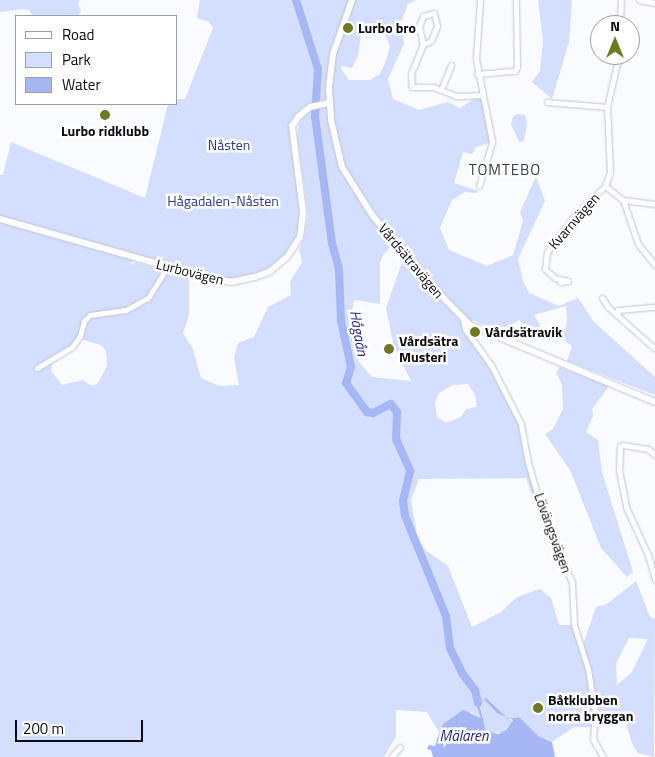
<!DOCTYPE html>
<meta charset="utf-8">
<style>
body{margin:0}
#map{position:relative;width:655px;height:757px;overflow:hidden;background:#fafbfe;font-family:"Titillium Web",sans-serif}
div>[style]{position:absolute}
.green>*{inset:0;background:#d4deff}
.water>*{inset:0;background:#a5b7f5}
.river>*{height:8px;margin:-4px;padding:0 4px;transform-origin:4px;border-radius:4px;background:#a5b7f5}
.roads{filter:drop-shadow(0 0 1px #c0c5d5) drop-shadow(0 0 1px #c0c5d5)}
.minor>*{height:5px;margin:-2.5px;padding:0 2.5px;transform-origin:2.5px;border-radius:2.5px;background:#fff}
.tertiary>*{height:6px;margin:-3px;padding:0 3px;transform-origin:3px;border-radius:3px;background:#fff}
.dots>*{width:14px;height:14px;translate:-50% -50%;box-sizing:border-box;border:2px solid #fff;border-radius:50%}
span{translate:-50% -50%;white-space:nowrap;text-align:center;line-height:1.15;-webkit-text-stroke:5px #fff;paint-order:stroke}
.poi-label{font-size:14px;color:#0b0c11;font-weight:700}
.left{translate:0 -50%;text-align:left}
.park-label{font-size:14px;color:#2b388e}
.street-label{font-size:14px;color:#0b0c11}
.neighbourhood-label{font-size:15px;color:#373b48;letter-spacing:1px}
.water-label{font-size:15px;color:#191e74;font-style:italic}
.legend{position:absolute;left:15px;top:15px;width:162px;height:90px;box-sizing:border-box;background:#fff;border:1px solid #9d9ea0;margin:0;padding:6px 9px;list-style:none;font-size:15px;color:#0b0c11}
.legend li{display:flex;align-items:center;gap:10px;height:25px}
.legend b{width:25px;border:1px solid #9d9ea0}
.north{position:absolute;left:590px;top:15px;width:50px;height:50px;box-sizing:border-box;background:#fff;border:1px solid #9d9ea0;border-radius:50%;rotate:0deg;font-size:14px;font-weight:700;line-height:20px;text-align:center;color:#0b0c11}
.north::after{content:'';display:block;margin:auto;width:18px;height:22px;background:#6f7823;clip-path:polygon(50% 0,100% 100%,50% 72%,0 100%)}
.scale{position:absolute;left:15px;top:720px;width:128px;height:22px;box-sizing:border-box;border:2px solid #0b0c11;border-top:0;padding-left:6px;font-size:15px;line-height:18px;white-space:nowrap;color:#0b0c11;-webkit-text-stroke:4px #fff;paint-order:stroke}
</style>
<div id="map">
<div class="green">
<div style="clip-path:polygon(0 0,80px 0,78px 4px,81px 11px,78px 16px,33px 16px,29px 10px,22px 9px,0 12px)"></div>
<div style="clip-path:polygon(evenodd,200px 0,416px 0,408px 4px,401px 23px,404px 44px,388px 79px,393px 99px,419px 110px,448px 102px,460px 108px,481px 95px,492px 142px,476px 147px,472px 154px,463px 152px,454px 183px,478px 191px,477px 193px,465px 192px,452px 200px,440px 228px,449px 250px,487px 266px,513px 255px,523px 221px,520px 212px,536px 176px,545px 201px,518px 259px,523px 281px,529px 293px,559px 306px,578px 298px,594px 322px,655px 377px,655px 395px,567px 361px,572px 346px,562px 339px,567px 322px,566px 306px,534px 315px,540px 325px,538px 331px,531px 333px,519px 320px,496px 334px,496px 331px,473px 320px,466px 329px,482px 349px,521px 424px,527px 459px,544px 518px,538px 513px,526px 478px,419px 479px,411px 500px,417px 535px,425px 550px,448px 566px,472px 627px,501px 612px,517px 597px,540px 589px,551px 598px,559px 625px,574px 625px,574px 599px,581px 650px,596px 607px,607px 604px,636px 581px,650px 617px,655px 619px,654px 757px,638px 753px,633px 746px,623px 714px,596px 712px,594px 727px,574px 727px,552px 742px,546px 738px,540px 742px,527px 736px,528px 727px,519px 717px,509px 719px,514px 722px,502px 732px,492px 733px,486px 731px,483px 719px,471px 712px,435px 743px,439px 732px,427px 712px,396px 710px,396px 736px,384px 757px,0 757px,0 175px,3px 175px,11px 142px,145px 198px,168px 104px,176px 104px,176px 99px,185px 99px,213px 28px,209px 22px,197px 18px,200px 0,369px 26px,377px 26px,387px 38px,390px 46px,386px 60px,380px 74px,370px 80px,349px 80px,341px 69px,342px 66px,352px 68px,358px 56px,361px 35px,369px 26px,200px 0,304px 106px,309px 111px,299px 123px,297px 135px,308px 214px,304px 238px,299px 249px,302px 262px,290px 282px,291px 295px,268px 307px,254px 337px,238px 343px,234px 358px,239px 385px,219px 386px,201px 378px,193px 349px,183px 333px,189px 315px,189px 278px,136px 262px,130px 265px,136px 255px,215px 277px,245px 279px,273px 267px,291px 250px,299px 237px,300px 211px,289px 125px,304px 106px,200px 0,395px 242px,405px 254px,386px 308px,394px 347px,411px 381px,372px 377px,359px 362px,350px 323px,354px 300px,380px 304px,380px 263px,383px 255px,395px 242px,200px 0,81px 339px,101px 345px,106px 351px,107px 366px,98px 383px,92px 386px,83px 380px,62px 385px,51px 371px,53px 360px,81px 339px,200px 0,468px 384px,475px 395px,477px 407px,466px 409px,461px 417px,446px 423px,437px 417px,435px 403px,438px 394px,452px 385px,468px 384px,200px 0,629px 638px,648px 639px,632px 672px,617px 685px,616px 664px,629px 638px)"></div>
<div style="clip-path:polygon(538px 0,572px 0,569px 42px,552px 99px,532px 82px,540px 71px,543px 41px)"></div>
<div style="clip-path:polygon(518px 114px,525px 115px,527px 124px,524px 141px,519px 142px,511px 124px,513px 116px)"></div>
<div style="clip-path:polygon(560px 367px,609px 386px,592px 409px,593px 416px,586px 432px,598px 440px,602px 472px,633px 572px,627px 577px,601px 548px,570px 470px,545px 434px,553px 429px,563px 409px,562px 384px,556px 373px)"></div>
</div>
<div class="water">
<div style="clip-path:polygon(evenodd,486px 698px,508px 719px,519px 717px,538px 736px,552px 742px,555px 757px,433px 757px,431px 750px,427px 749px,429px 745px,435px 746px,443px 724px,463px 710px,481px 718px,477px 707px,486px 698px,485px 700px,497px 713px,513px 720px,507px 729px,498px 734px,486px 731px,479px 704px,485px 700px)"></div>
</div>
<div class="river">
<div style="left:296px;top:0;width:72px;rotate:72.3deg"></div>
<div style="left:318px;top:69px;width:47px;rotate:93.7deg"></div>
<div style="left:315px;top:116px;width:128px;rotate:82.4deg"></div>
<div style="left:332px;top:243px;width:27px;rotate:75deg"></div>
<div style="left:339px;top:269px;width:52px;rotate:87.8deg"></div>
<div style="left:341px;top:321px;width:47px;rotate:77.7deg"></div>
<div style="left:351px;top:367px;width:17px;rotate:107deg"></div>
<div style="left:346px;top:383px;width:36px;rotate:54deg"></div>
<div style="left:367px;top:412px;width:6px;rotate:9deg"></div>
<div style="left:373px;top:413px;width:20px;rotate:-27deg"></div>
<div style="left:391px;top:404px;width:10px;rotate:53deg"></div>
<div style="left:397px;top:412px;width:27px;rotate:92deg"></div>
<div style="left:396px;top:439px;width:35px;rotate:66deg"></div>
<div style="left:410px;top:471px;width:31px;rotate:103deg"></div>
<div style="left:403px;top:501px;width:15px;rotate:82deg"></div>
<div style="left:405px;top:516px;width:108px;rotate:67.7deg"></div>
<div style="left:446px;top:616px;width:32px;rotate:83deg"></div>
<div style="left:450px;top:648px;width:28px;rotate:64deg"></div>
<div style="left:462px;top:673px;width:21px;rotate:53deg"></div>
<div style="left:475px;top:690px;width:13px;rotate:77deg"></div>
</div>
<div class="roads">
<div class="minor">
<div style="left:639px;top:0;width:16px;rotate:11deg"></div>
<div style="left:620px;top:25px;width:25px;rotate:-88deg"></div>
<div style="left:423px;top:44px;width:18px;rotate:-103deg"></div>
<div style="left:419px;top:26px;width:11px;rotate:-68deg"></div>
<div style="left:423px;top:16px;width:11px;rotate:-15deg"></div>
<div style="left:434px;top:13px;width:13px;rotate:77deg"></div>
<div style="left:437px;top:26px;width:16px;rotate:112deg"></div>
<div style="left:431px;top:41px;width:9px;rotate:159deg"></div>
<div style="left:423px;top:44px;width:32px;rotate:112deg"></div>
<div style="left:411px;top:74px;width:13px;rotate:86deg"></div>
<div style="left:412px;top:87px;width:21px"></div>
<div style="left:433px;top:87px;width:26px;rotate:21deg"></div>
<div style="left:457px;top:96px;width:24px;rotate:-2deg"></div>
<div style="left:477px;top:74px;width:38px;rotate:-5deg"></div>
<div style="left:515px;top:71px;width:4px;rotate:-63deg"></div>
<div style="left:517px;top:67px;width:67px;rotate:-90.9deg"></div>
<div style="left:441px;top:90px;width:27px;rotate:-68deg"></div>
<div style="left:547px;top:102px;width:60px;rotate:4.8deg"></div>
<div style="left:479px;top:186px;width:46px;rotate:-73.5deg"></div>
<div style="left:492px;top:142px;width:85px;rotate:-100.9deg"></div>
<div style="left:476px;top:59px;width:59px;rotate:-86.1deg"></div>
<div style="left:605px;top:186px;width:23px;rotate:38deg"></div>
<div style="left:623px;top:200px;width:32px;rotate:7deg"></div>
<div style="left:623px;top:200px;width:46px;rotate:71.2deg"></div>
<div style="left:638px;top:244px;width:27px;rotate:51deg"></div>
<div style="left:559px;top:279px;width:4px;rotate:56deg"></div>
<div style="left:561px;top:282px;width:7px;rotate:-8deg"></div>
<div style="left:568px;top:281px;width:13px;rotate:-167deg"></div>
<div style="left:555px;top:278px;width:13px;rotate:-138deg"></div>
<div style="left:545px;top:269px;width:17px;rotate:-83deg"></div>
<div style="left:547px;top:252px;width:46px;rotate:-52.9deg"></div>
<div style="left:575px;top:215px;width:42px;rotate:-44deg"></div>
<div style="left:605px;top:186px;width:15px;rotate:-70deg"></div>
<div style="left:610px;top:172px;width:65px;rotate:-92.6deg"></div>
<div style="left:607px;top:107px;width:53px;rotate:-77deg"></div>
<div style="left:602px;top:298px;width:11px;rotate:56deg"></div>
<div style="left:608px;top:307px;width:63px;rotate:41.8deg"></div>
<div style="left:618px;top:314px;width:4px;rotate:-90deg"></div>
<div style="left:618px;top:310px;width:37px;rotate:-5deg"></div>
<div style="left:463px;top:319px;width:10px;rotate:79deg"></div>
<div style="left:465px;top:329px;width:44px;rotate:54.2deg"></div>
<div style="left:491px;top:365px;width:66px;rotate:63deg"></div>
<div style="left:521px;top:424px;width:36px;rotate:80deg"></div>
<div style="left:527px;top:459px;width:61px;rotate:73.9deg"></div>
<div style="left:544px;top:518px;width:70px;rotate:66.4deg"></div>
<div style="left:572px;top:582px;width:43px;rotate:87.3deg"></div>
<div style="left:574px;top:625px;width:46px;rotate:72.3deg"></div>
<div style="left:588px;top:669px;width:44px;rotate:80.8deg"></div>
<div style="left:595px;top:712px;width:27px;rotate:94deg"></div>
<div style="left:593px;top:739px;width:21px;rotate:61deg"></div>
<div style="left:37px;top:368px;width:41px;rotate:-31deg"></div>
<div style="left:72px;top:347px;width:14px;rotate:-54deg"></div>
<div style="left:80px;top:336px;width:16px;rotate:-75deg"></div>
<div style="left:84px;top:321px;width:8px;rotate:-45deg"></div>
<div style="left:90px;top:315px;width:36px;rotate:-8deg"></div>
<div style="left:126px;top:310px;width:25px;rotate:-29deg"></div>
<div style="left:148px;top:298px;width:36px;rotate:-58deg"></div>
<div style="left:655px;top:455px;width:9px;rotate:-139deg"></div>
<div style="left:648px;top:449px;width:25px;rotate:-171deg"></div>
<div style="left:623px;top:445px;width:3px;rotate:162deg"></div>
<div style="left:620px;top:446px;width:24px;rotate:92deg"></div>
<div style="left:619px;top:470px;width:38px;rotate:79deg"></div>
<div style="left:626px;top:507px;width:53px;rotate:65.4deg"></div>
<div style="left:648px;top:555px;width:26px;rotate:74deg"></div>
<div style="left:391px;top:757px;width:13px;rotate:-48deg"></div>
</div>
<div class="tertiary">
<div style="left:352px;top:0;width:57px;rotate:109.4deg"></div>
<div style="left:333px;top:54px;width:35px;rotate:97deg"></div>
<div style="left:329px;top:89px;width:31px;rotate:86deg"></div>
<div style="left:331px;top:120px;width:48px;rotate:76.8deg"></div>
<div style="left:342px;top:167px;width:58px;rotate:57.7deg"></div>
<div style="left:373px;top:216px;width:90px;rotate:50deg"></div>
<div style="left:431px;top:285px;width:56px;rotate:45.7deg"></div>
<div style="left:470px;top:325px;width:200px;rotate:22.6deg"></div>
<div style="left:0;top:219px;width:217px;rotate:15.8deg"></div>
<div style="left:209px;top:278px;width:22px;rotate:10deg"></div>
<div style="left:231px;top:282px;width:25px;rotate:-12deg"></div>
<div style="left:255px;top:277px;width:15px;rotate:-20deg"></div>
<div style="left:269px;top:272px;width:23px;rotate:-40deg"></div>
<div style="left:287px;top:257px;width:24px;rotate:-57deg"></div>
<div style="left:300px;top:237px;width:25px;rotate:-83deg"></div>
<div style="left:303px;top:212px;width:87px;rotate:-97.3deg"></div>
<div style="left:292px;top:126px;width:11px;rotate:-56deg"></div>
<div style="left:298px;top:117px;width:16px;rotate:-40deg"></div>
<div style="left:310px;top:107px;width:19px;rotate:-12deg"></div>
</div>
</div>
<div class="dots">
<div style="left:348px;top:28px;background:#6f7823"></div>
<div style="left:105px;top:115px;background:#6f7823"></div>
<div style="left:475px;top:332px;background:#6f7823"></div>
<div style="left:389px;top:349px;background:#6f7823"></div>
<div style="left:538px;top:708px;background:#6f7823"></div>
</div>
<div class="poi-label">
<span class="left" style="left:358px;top:28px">Lurbo bro</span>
<span style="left:105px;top:131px">Lurbo ridklubb</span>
<span class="left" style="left:485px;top:332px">Vårdsätravik</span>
<span class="left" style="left:399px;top:349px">Vårdsätra<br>Musteri</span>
<span class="left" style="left:548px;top:708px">Båtklubben<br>norra bryggan</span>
</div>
<div class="park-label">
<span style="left:229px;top:145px">Nåsten</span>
<span style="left:223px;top:201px">Hågadalen-Nåsten</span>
</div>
<div class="street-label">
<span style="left:574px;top:221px;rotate:-49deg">Kvarnvägen</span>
<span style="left:411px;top:261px;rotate:50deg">Vårdsätravägen</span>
<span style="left:190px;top:272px;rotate:14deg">Lurbovägen</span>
<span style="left:553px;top:533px;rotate:70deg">Lövängsvägen</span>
</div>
<div class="neighbourhood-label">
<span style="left:505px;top:170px">TOMTEBO</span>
</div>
<div class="water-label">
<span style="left:359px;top:333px;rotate:80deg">Hågaån</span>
<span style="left:464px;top:736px">Mälaren</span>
</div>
<ul class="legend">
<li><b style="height:6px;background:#fff"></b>Road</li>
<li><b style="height:14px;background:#d4deff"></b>Park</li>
<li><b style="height:14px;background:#a5b7f5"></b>Water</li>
</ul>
<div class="north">N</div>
<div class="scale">200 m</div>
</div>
